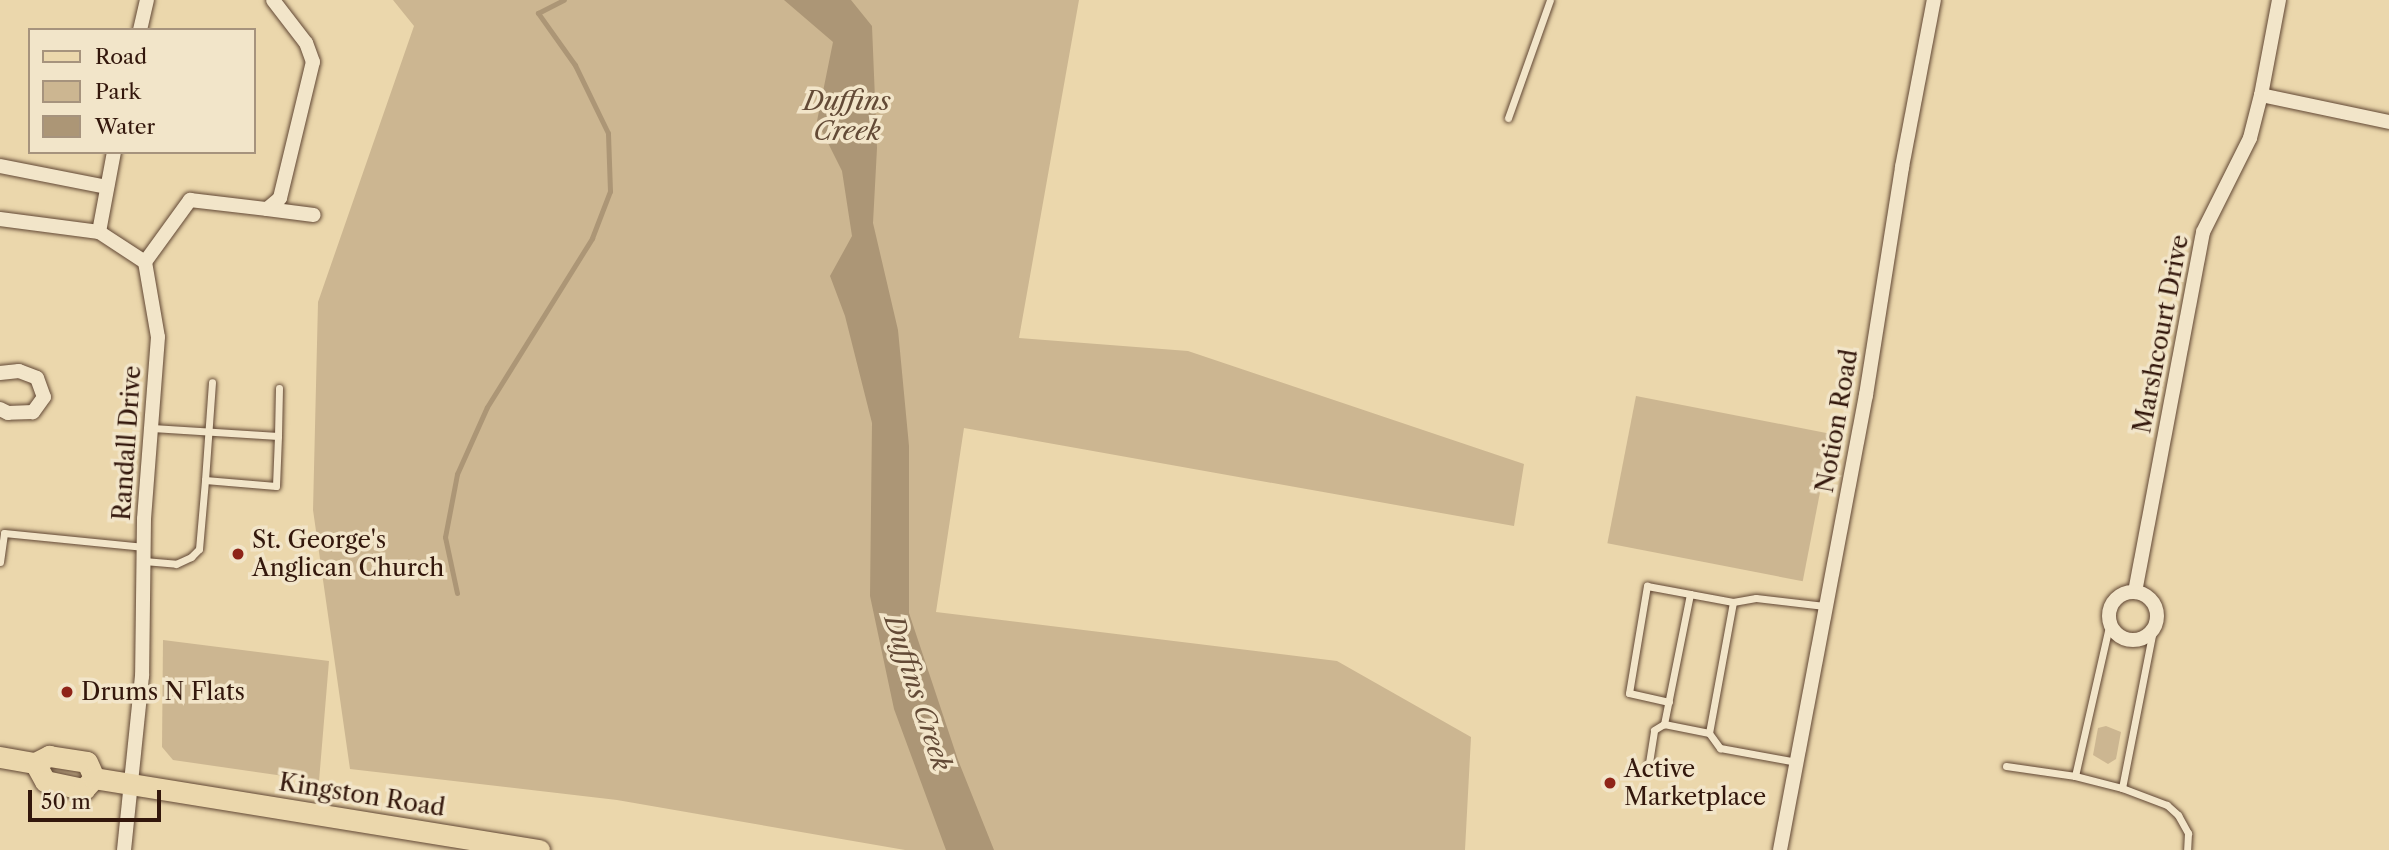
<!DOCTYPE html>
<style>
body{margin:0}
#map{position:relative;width:2389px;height:850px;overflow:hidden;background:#ebd7ac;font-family:"Libre Caslon Text",serif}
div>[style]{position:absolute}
.green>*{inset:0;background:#ccb691;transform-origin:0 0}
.water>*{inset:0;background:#ac9676}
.stream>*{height:5px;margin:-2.5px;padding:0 2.5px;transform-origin:2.5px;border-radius:2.5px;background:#ac9676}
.roads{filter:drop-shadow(0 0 2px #614734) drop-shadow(0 0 2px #614734)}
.lane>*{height:7px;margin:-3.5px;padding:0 3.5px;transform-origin:3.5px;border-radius:3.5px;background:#f2e5c9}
.street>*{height:14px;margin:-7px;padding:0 7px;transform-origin:7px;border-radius:7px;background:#f2e5c9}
.street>.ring{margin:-7px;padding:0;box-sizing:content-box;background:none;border:14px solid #f2e5c9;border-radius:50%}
.primary>*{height:21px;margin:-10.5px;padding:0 10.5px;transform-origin:10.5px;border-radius:10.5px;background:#ebd7ac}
.dots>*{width:19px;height:19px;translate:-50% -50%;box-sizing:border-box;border:4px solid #f2e5c9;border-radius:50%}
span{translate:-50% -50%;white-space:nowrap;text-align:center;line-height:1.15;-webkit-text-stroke:7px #f2e5c9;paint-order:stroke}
.street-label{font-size:24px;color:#33170c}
.poi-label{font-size:24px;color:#33170c}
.left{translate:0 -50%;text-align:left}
.water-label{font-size:26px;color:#634a36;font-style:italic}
.legend{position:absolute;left:28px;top:28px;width:228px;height:126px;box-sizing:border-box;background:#f2e5c9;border:2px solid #a6937d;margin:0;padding:9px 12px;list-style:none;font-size:21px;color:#33170c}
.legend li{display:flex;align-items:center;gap:14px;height:35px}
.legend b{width:35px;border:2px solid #a6937d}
.scale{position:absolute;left:28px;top:790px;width:133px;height:32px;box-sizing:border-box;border:4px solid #33170c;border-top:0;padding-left:9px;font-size:21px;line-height:24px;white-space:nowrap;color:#33170c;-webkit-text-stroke:5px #f2e5c9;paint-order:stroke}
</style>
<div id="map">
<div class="green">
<div style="clip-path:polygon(393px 0,1079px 0,1019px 338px,1188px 351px,1524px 464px,1514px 526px,964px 428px,936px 612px,1337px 661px,1471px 737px,1465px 850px,905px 850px,617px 800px,350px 769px,313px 510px,318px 302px,414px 26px)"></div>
<div style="left:1636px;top:396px;width:199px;height:150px;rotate:11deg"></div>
<div style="clip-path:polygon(163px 640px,329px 661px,319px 781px,173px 760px,162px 747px)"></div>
<div style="clip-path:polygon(2106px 726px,2121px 732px,2116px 759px,2108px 764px,2093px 755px,2098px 728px)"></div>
</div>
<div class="water">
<div style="clip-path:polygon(784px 0,851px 0,872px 26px,877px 148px,873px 223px,898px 330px,909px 446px,909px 613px,958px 760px,994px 850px,946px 850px,894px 709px,870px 596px,872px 423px,845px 316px,830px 276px,852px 236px,842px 171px,817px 121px,833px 42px)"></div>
</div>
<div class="stream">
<div style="left:457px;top:593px;width:57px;rotate:-102.1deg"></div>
<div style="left:445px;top:537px;width:64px;rotate:-79.2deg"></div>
<div style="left:457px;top:474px;width:73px;rotate:-65.9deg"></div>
<div style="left:487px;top:407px;width:199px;rotate:-58.1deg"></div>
<div style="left:592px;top:238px;width:50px;rotate:-69deg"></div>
<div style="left:610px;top:191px;width:58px;rotate:-92deg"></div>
<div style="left:608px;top:133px;width:76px;rotate:-115.9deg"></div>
<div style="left:575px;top:65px;width:64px;rotate:-125.4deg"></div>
<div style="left:538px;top:13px;width:29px;rotate:-27deg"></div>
</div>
<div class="roads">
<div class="lane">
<div style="left:1508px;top:118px;width:125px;rotate:-70.4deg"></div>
<div style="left:278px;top:436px;width:48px;rotate:-88.8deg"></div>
<div style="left:205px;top:480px;width:98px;rotate:-85.9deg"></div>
<div style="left:144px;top:561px;width:32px;rotate:5deg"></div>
<div style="left:176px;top:564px;width:17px;rotate:-25deg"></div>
<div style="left:191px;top:557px;width:11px;rotate:-45deg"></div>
<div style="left:199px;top:549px;width:69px;rotate:-85deg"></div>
<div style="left:205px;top:480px;width:71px;rotate:4.8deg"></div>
<div style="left:276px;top:486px;width:50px;rotate:-87.7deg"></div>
<div style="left:278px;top:436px;width:126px;rotate:-176.4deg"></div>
<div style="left:0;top:562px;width:29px;rotate:-82deg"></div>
<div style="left:4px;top:533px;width:141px;rotate:5.7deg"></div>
<div style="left:1733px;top:602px;width:23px;rotate:-10deg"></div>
<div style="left:1756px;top:598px;width:69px;rotate:6.6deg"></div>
<div style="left:1669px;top:702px;width:41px;rotate:-167.3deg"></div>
<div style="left:1629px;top:693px;width:109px;rotate:-80.5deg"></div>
<div style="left:1647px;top:586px;width:44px;rotate:10.5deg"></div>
<div style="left:1709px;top:733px;width:133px;rotate:-79.6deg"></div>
<div style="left:1733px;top:602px;width:44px;rotate:-169.5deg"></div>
<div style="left:1690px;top:594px;width:133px;rotate:101.3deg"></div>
<div style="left:1664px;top:724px;width:46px;rotate:11.3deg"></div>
<div style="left:1709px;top:733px;width:19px;rotate:54deg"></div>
<div style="left:1720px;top:748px;width:78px;rotate:10.3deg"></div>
<div style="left:2006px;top:766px;width:70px;rotate:8.2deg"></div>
<div style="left:2075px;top:776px;width:49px;rotate:14.3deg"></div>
<div style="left:2122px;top:788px;width:48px;rotate:20.7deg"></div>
<div style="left:2167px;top:805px;width:15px;rotate:42deg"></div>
<div style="left:2178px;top:815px;width:21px;rotate:61deg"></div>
<div style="left:2188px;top:833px;width:17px;rotate:93deg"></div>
<div style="left:1648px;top:769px;width:39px;rotate:-81deg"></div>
<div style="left:1654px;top:730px;width:12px;rotate:-31deg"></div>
<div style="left:2075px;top:776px;width:158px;rotate:-77.2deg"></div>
<div style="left:2122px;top:788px;width:161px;rotate:-78.9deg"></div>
</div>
<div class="street">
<div style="left:2279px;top:0;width:97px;rotate:100.7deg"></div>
<div style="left:2261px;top:95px;width:131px;rotate:11.9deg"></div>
<div style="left:140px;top:30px;width:31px;rotate:-77deg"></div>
<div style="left:0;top:166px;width:109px;rotate:11.1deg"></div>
<div style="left:267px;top:209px;width:47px;rotate:7.3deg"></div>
<div style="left:0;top:219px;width:100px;rotate:7.5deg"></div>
<div style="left:99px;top:232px;width:55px;rotate:33.1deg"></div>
<div style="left:145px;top:262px;width:76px;rotate:80.2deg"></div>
<div style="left:158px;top:337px;width:183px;rotate:94.4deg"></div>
<div style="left:144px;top:519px;width:157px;rotate:90.7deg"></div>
<div style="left:142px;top:676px;width:175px;rotate:95.9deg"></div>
<div style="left:99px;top:232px;width:81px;rotate:-79.4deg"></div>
<div style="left:145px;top:262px;width:77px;rotate:-54deg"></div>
<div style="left:190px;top:200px;width:78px;rotate:6.7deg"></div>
<div style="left:267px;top:209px;width:17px;rotate:-40deg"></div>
<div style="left:280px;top:198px;width:140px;rotate:-76.4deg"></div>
<div style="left:313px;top:62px;width:20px;rotate:-110deg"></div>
<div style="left:306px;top:43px;width:54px;rotate:-127.5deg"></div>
<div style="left:0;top:373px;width:19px;rotate:-6deg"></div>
<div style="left:19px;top:371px;width:19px;rotate:21deg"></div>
<div style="left:37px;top:378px;width:20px;rotate:70deg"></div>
<div style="left:44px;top:397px;width:19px;rotate:126deg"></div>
<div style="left:33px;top:412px;width:25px;rotate:178deg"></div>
<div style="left:8px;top:413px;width:9px;rotate:-153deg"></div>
<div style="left:2135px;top:592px;width:366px;rotate:-79.3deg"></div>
<div style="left:2203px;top:232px;width:105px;rotate:-63.4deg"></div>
<div style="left:2250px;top:138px;width:44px;rotate:-75.7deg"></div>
<div class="ring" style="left:2109px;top:592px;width:34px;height:34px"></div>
<div style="left:1780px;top:850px;width:463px;rotate:-79.3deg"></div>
<div style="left:1866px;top:395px;width:231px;rotate:-81deg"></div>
<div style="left:1902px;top:167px;width:170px;rotate:-79.2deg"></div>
</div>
<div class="primary">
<div style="left:0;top:757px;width:36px;rotate:10deg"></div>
<div style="left:35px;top:763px;width:21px;rotate:61deg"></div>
<div style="left:45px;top:781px;width:40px;rotate:12deg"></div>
<div style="left:84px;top:789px;width:15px;rotate:-48deg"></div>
<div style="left:35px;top:763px;width:16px;rotate:-27deg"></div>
<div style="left:49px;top:756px;width:38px;rotate:9deg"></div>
<div style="left:87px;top:762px;width:17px;rotate:66deg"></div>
<div style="left:94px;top:778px;width:451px;rotate:9.2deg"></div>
</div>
</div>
<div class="dots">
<div style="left:238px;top:554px;background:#8f2418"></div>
<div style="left:67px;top:692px;background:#8f2418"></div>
<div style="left:1610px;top:783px;background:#8f2418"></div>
</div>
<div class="street-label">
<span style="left:2161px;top:334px;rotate:-79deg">Marshcourt Drive</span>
<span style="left:1837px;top:421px;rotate:-80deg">Notion Road</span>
<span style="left:127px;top:443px;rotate:-86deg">Randall Drive</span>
<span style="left:362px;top:795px;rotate:9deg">Kingston Road</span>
</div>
<div class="poi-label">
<span class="left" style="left:252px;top:554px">St. George's<br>Anglican Church</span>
<span class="left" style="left:81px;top:692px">Drums N Flats</span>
<span class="left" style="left:1624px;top:783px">Active<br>Marketplace</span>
</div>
<div class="water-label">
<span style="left:847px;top:117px">Duffins<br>Creek</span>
<span style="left:917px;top:693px;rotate:72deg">Duffins Creek</span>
</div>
<ul class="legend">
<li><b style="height:9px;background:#ebd7ac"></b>Road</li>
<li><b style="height:19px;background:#ccb691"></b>Park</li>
<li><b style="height:19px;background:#ac9676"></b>Water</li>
</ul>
<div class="scale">50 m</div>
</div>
